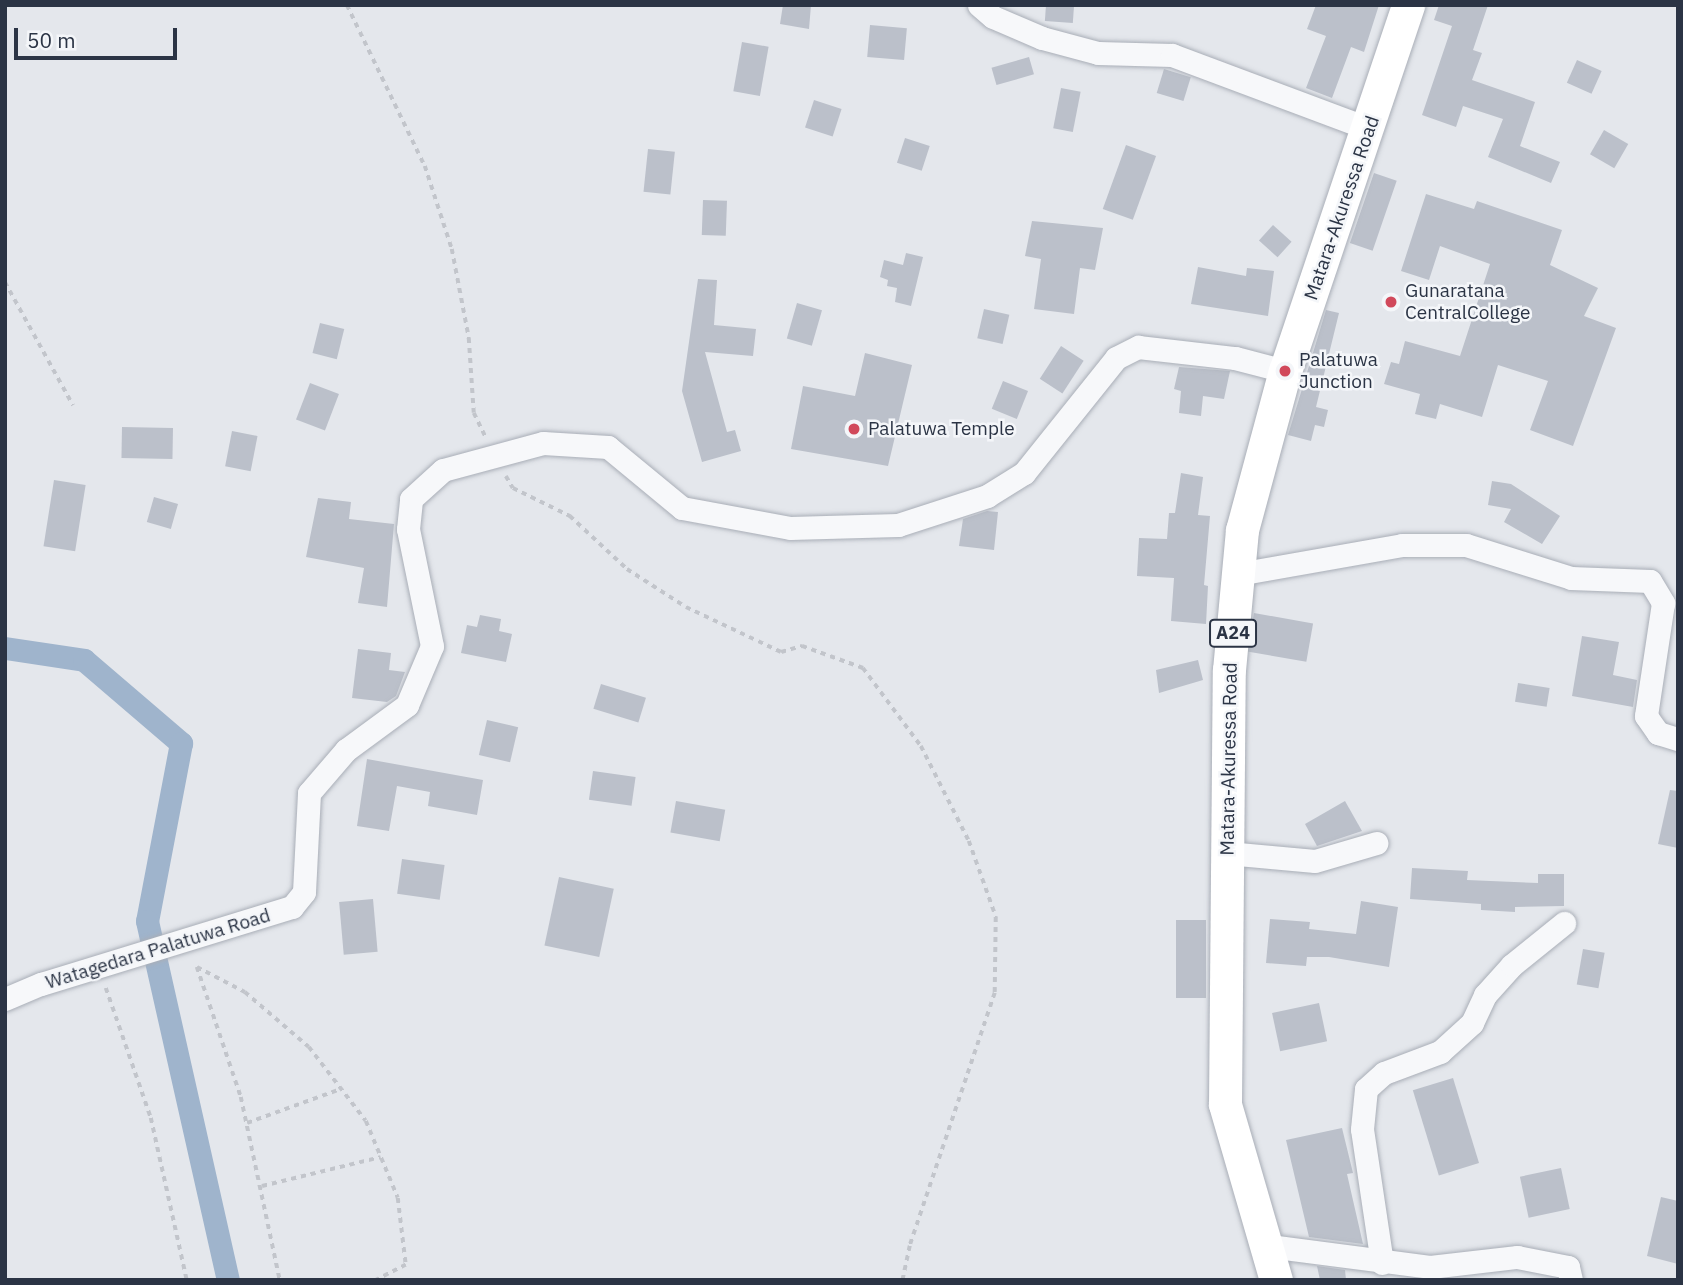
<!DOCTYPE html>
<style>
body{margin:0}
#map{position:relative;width:1683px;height:1285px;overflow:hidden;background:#e4e7ec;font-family:"IBM Plex Sans",sans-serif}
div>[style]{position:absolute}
.canal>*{height:23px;margin:-11.5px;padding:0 11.5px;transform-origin:11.5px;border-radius:11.5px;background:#9fb4cc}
.building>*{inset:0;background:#bbc0ca;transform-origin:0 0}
.path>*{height:3.5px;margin-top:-1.75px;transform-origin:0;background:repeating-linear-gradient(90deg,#c2c5cb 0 5px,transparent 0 10px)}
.roads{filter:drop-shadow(0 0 2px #a9aeb7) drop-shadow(0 0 2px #a9aeb7)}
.minor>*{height:23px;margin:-11.5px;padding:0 11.5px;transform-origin:11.5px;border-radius:11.5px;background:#f7f8fa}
.highway>*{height:33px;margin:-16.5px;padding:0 16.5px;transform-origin:16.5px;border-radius:16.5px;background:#fff}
.dots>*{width:19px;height:19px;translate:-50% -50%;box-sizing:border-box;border:4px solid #f4f6f9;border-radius:50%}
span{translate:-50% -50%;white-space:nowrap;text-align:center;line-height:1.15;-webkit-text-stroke:5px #f4f6f9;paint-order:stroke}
.shield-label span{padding:2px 5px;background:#f4f6f9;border:2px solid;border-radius:5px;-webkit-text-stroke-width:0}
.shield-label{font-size:18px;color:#2b3445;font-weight:700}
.street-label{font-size:19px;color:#2b3445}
.poi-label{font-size:19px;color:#2b3445}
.left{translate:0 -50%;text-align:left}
.frame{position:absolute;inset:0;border:7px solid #2b3445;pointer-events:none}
.scale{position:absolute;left:14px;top:28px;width:163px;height:32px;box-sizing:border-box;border:4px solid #2b3445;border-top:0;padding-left:9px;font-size:21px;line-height:24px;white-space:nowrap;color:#2b3445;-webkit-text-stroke:5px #f4f6f9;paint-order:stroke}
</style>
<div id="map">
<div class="canal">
<div style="left:5px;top:648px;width:80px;rotate:8.6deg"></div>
<div style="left:84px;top:660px;width:128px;rotate:40.6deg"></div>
<div style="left:181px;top:743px;width:181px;rotate:100.8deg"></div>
<div style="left:147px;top:921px;width:368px;rotate:77.3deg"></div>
</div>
<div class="building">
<div style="clip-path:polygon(783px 5px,811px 5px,809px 29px,780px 24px)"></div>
<div style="left:1046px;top:5px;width:28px;height:16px;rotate:4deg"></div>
<div style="clip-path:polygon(1316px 5px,1379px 5px,1364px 52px,1351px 47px,1332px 98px,1306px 88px,1326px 36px,1307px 29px)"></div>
<div style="clip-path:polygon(1439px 5px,1488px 5px,1473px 50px,1482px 53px,1472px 80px,1535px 102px,1520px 146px,1560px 162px,1551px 183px,1488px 157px,1503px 119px,1463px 106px,1456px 127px,1422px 115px,1452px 26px,1434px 20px)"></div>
<div style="left:870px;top:25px;width:37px;height:32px;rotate:5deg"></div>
<div style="left:742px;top:42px;width:27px;height:50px;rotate:10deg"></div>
<div style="left:1029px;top:57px;width:18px;height:39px;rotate:74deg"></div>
<div style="left:1577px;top:60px;width:27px;height:25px;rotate:24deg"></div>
<div style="left:1164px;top:69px;width:28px;height:25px;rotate:17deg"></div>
<div style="left:1061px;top:88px;width:20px;height:41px;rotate:11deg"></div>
<div style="left:814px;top:100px;width:29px;height:29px;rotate:18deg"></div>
<div style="left:1604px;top:130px;width:28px;height:28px;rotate:30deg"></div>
<div style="left:905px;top:138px;width:26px;height:26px;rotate:18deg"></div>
<div style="left:1126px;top:145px;width:32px;height:68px;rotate:20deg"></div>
<div style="left:648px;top:149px;width:27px;height:43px;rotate:6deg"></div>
<div style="left:1374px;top:173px;width:24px;height:74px;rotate:19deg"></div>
<div style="clip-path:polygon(1426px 194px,1474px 209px,1477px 201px,1562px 230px,1550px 265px,1598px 288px,1584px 316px,1616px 328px,1573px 446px,1530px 430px,1548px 381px,1498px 365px,1482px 417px,1440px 404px,1436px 419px,1415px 414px,1420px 394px,1384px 384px,1391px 362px,1399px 364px,1405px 341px,1460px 356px,1490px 264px,1440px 246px,1429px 280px,1401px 271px)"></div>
<div style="left:703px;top:200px;width:24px;height:35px;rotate:2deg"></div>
<div style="clip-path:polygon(1032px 221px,1103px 228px,1095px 270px,1080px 268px,1074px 314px,1034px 309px,1041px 259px,1025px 256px)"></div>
<div style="left:1273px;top:225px;width:25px;height:21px;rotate:42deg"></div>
<div style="clip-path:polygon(906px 253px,923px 257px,911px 306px,895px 302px,897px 288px,887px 286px,888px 280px,880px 277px,884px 260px,903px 265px)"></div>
<div style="clip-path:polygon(1198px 267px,1246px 276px,1247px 268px,1274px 271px,1268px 316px,1191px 304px)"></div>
<div style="clip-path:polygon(698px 279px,717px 280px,714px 325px,756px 329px,753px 356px,705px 352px,727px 432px,735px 430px,741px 451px,702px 462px,682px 391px)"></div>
<div style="left:797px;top:303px;width:26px;height:37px;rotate:16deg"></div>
<div style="left:984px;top:309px;width:26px;height:30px;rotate:13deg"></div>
<div style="clip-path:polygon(1326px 310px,1339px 313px,1316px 407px,1328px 410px,1324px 427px,1315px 425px,1311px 441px,1288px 435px)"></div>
<div style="left:320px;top:323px;width:25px;height:31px;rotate:14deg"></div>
<div style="left:1061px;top:346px;width:27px;height:39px;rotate:33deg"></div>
<div style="clip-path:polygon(865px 353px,912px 365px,888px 466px,791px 449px,803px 386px,855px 396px)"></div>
<div style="clip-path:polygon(1179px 367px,1230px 371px,1224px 399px,1203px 396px,1201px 416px,1179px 413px,1181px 391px,1174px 389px)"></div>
<div style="left:1003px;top:381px;width:27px;height:30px;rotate:22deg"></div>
<div style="left:310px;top:383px;width:31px;height:39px;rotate:21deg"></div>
<div style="left:122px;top:427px;width:51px;height:31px;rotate:1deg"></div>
<div style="left:232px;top:431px;width:26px;height:36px;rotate:11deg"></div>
<div style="clip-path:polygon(1181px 473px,1203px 477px,1198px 515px,1210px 516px,1204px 585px,1208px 586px,1206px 624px,1171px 621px,1174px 578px,1137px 576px,1139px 538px,1167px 539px,1169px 513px,1175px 513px)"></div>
<div style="left:54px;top:480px;width:32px;height:67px;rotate:9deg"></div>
<div style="clip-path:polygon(1492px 481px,1511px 484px,1560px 516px,1542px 544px,1504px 522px,1511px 509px,1488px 505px)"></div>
<div style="left:154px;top:497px;width:25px;height:26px;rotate:16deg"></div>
<div style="clip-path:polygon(318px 498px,351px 502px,349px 519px,394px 524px,387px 607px,358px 603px,364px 568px,306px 557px)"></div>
<div style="clip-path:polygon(987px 511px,998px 512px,994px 550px,959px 546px,963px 519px)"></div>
<div style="left:1254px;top:613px;width:60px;height:39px;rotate:10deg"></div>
<div style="clip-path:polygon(480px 615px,501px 619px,499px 631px,512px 634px,506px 662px,461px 653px,467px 625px,477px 627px)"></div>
<div style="clip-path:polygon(1582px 636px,1619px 642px,1613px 675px,1637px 680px,1633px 707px,1572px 696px)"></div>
<div style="clip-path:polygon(358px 649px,391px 653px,389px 670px,405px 672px,396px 696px,387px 702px,352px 698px)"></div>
<div style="clip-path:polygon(1198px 660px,1203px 680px,1159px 693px,1156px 670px)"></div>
<div style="left:1518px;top:683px;width:32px;height:19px;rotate:9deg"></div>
<div style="left:601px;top:684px;width:47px;height:26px;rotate:17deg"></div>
<div style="left:487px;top:720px;width:32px;height:36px;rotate:13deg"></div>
<div style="clip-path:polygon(367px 759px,483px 780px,477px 815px,428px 806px,430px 792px,397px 786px,389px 831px,357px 826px)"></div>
<div style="left:593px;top:771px;width:43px;height:29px;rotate:8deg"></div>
<div style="clip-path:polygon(1670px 790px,1678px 791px,1678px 848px,1658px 844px)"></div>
<div style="left:676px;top:801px;width:50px;height:32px;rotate:10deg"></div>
<div style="clip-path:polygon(1345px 801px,1362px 831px,1317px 846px,1305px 824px)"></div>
<div style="left:402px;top:859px;width:43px;height:35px;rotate:8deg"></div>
<div style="clip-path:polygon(1412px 868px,1468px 871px,1467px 880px,1538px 883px,1538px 874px,1564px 874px,1564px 906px,1515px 907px,1515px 912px,1481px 910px,1481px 904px,1410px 899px)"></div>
<div style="left:559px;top:877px;width:56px;height:70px;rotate:12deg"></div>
<div style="left:373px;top:899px;width:53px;height:34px;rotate:85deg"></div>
<div style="clip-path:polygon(1361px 901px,1398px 907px,1389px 967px,1329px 957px,1307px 957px,1306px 966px,1266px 963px,1270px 919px,1310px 922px,1309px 929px,1356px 934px)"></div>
<div style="left:1176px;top:920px;width:30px;height:78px"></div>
<div style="left:1583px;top:949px;width:22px;height:36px;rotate:10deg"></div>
<div style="left:1319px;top:1003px;width:39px;height:48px;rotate:78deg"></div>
<div style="left:1453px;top:1078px;width:89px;height:42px;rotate:73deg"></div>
<div style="clip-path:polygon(1342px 1128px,1353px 1173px,1347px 1174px,1363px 1244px,1309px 1237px,1286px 1140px)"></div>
<div style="left:1561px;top:1168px;width:42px;height:42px;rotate:78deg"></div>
<div style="clip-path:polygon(1661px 1197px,1678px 1201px,1678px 1264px,1647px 1256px)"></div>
<div style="clip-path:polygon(1317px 1266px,1345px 1270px,1346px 1280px,1320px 1280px)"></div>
</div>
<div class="path">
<div style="left:347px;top:5px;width:179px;rotate:64.2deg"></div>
<div style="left:425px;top:166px;width:87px;rotate:72deg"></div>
<div style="left:452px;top:249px;width:91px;rotate:79.2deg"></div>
<div style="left:469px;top:338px;width:75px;rotate:86.2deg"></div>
<div style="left:474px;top:413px;width:28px;rotate:64deg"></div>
<div style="left:5px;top:282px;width:141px;rotate:61.1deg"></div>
<div style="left:506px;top:476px;width:14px;rotate:60deg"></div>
<div style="left:513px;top:488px;width:64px;rotate:26.2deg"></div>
<div style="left:570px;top:516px;width:78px;rotate:42.9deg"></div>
<div style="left:627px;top:569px;width:70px;rotate:32.8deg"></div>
<div style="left:686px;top:607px;width:105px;rotate:25.3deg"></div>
<div style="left:781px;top:652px;width:22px;rotate:-16deg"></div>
<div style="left:802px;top:646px;width:65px;rotate:19.8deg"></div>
<div style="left:863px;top:668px;width:97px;rotate:53.4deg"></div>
<div style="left:921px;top:746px;width:106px;rotate:63.2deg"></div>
<div style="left:969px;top:841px;width:81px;rotate:70.4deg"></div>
<div style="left:996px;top:917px;width:76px;rotate:90.8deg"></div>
<div style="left:995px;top:993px;width:267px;rotate:108.6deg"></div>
<div style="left:910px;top:1246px;width:35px;rotate:102deg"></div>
<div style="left:197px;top:967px;width:54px;rotate:27.5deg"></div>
<div style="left:245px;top:992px;width:84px;rotate:40.7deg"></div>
<div style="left:309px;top:1047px;width:93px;rotate:52.4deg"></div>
<div style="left:366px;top:1121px;width:83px;rotate:67.4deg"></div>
<div style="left:398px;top:1198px;width:67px;rotate:83.2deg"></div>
<div style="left:406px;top:1265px;width:34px;rotate:153deg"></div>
<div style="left:197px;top:967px;width:137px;rotate:71.3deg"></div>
<div style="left:241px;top:1097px;width:187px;rotate:78deg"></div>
<div style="left:106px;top:988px;width:138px;rotate:70.9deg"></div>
<div style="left:151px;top:1118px;width:166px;rotate:77.5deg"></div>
<div style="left:247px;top:1123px;width:100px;rotate:-19.9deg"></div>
<div style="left:262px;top:1186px;width:122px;rotate:-13.7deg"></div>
</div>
<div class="roads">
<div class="minor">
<div style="left:979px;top:5px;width:18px;rotate:41deg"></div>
<div style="left:993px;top:17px;width:53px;rotate:23.2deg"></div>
<div style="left:1042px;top:38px;width:58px;rotate:15deg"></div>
<div style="left:1098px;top:53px;width:74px;rotate:1.5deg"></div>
<div style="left:1172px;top:55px;width:211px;rotate:20.5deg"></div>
<div style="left:1238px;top:574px;width:167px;rotate:-10deg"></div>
<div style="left:1402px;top:545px;width:64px"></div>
<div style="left:1466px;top:545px;width:110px;rotate:17.4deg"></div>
<div style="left:1571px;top:578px;width:79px;rotate:2.2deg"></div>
<div style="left:1650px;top:581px;width:26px;rotate:59deg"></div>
<div style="left:1663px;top:603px;width:114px;rotate:98.6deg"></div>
<div style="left:1646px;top:716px;width:21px;rotate:55deg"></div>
<div style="left:1658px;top:733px;width:21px;rotate:17deg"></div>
<div style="left:1227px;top:853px;width:88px;rotate:5.2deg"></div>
<div style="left:1315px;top:861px;width:64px;rotate:-16.4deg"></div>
<div style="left:5px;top:999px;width:39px;rotate:-23deg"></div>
<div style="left:41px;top:984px;width:263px;rotate:-17.1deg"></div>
<div style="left:292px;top:907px;width:19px;rotate:-51deg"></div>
<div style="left:304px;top:892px;width:99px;rotate:-87.1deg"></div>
<div style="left:309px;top:793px;width:57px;rotate:-49.3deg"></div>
<div style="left:346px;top:750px;width:76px;rotate:-36.4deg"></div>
<div style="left:407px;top:705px;width:64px;rotate:-67deg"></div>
<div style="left:432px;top:646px;width:119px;rotate:-101.6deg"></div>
<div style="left:408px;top:529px;width:30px;rotate:-84deg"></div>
<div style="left:411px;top:499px;width:43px;rotate:-42.2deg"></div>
<div style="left:443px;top:470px;width:104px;rotate:-15.1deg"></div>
<div style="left:543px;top:443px;width:65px;rotate:3.5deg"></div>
<div style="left:608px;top:447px;width:96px;rotate:39.5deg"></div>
<div style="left:682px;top:508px;width:110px;rotate:10.5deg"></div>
<div style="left:790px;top:528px;width:108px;rotate:-1.6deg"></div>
<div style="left:898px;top:525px;width:94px;rotate:-18deg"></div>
<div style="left:987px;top:496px;width:44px;rotate:-31.9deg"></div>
<div style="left:1024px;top:473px;width:147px;rotate:-51.3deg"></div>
<div style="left:1116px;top:358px;width:25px;rotate:-27deg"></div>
<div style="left:1138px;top:347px;width:98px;rotate:6.5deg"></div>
<div style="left:1235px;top:358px;width:52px;rotate:14.6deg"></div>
<div style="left:1269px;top:1246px;width:162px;rotate:7.4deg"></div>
<div style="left:1430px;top:1267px;width:88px;rotate:-6.6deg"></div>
<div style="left:1517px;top:1257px;width:52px;rotate:11.1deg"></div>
<div style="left:1568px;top:1267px;width:13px;rotate:77deg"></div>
<div style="left:1382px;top:1263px;width:135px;rotate:-98.5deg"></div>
<div style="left:1362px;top:1129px;width:40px;rotate:-84.3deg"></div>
<div style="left:1366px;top:1089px;width:24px;rotate:-42deg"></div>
<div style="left:1384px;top:1073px;width:60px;rotate:-20.6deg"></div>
<div style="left:1440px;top:1052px;width:43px;rotate:-42.2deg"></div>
<div style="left:1472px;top:1023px;width:31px;rotate:-65deg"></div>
<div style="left:1485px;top:995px;width:40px;rotate:-48deg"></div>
<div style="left:1512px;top:965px;width:67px;rotate:-38.9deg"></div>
</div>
<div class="highway">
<div style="left:1276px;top:1280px;width:183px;rotate:-106.2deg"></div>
<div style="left:1225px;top:1104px;width:434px;rotate:-89.5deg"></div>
<div style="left:1229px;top:670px;width:141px;rotate:-84.7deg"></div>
<div style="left:1242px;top:530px;width:165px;rotate:-74.9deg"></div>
<div style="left:1285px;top:371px;width:386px;rotate:-71.4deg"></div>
</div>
</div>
<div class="dots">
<div style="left:1391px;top:302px;background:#d1495b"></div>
<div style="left:1285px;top:371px;background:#d1495b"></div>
<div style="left:854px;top:429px;background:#d1495b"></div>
</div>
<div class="shield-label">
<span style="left:1233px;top:633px">A24</span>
</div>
<div class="street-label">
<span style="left:1342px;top:208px;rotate:-71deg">Matara-Akuressa Road</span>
<span style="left:1229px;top:759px;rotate:-89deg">Matara-Akuressa Road</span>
<span style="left:158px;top:949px;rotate:-17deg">Watagedara Palatuwa Road</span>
</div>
<div class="poi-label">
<span class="left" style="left:1405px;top:302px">Gunaratana<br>CentralCollege</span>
<span class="left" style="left:1299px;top:371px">Palatuwa<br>Junction</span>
<span class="left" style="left:868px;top:429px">Palatuwa Temple</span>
</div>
<div class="frame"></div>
<div class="scale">50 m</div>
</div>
